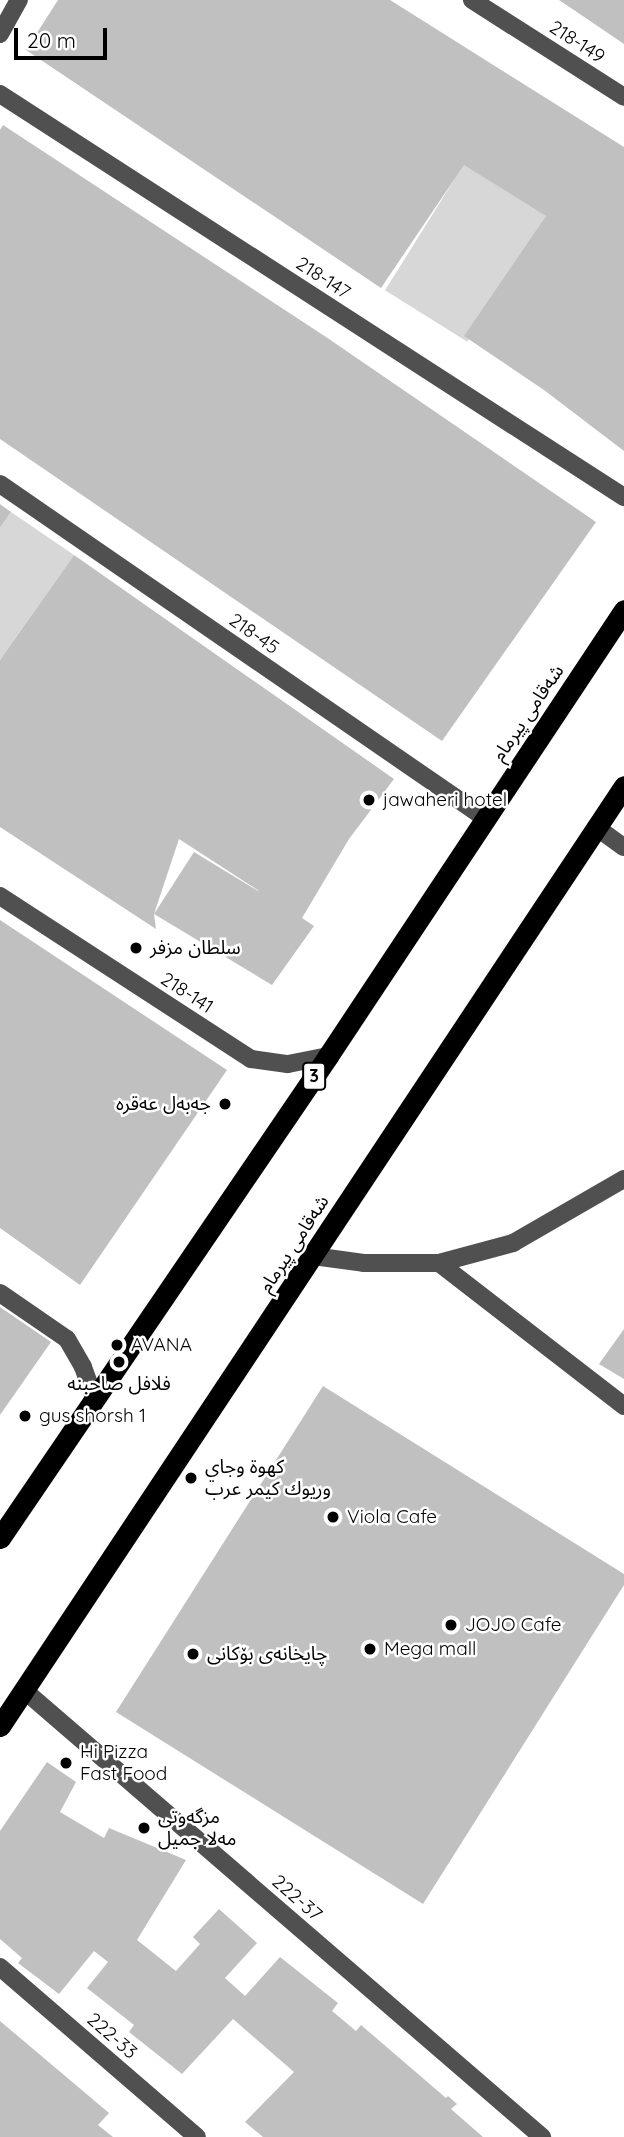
<!DOCTYPE html>
<meta charset="utf-8">
<style>
body{margin:0}
#map{position:relative;width:624px;height:2137px;overflow:hidden;background:#fff;font-family:Quicksand,"Noto Sans Arabic",sans-serif}
div>[style]{position:absolute}
.green>*{inset:0;background:#d7d7d7;transform-origin:0 0}
.building>*{inset:0;background:#c0c0c0}
.minor>*{height:18px;margin:-9px;padding:0 9px;transform-origin:9px;border-radius:9px;background:#505050}
.highway>*{height:21px;margin:-10.5px;padding:0 10.5px;transform-origin:10.5px;border-radius:10.5px;background:#000}
.dots>*{width:19px;height:19px;translate:-50% -50%;box-sizing:border-box;border:4px solid #fff;border-radius:50%}
span{translate:-50% -50%;white-space:nowrap;text-align:center;line-height:1.15;-webkit-text-stroke:5px #fff;paint-order:stroke}
.shield-label span{padding:2px 5px;background:#fff;border:2px solid;border-radius:5px;-webkit-text-stroke-width:0}
.shield-label{font-size:18px;color:#000;font-weight:700}
.street-label{font-size:19px;color:#000}
.poi-label{font-size:19px;color:#000}
.left{translate:0 -50%;text-align:left}
.right{translate:-100% -50%;text-align:right}
.scale{position:absolute;left:14px;top:28px;width:93px;height:32px;box-sizing:border-box;border:4px solid #000;border-top:0;padding-left:9px;font-size:21px;line-height:24px;white-space:nowrap;color:#000;-webkit-text-stroke:5px #fff;paint-order:stroke}
</style>
<div id="map">
<div class="green">
<div style="left:464px;top:164px;width:97px;height:149px;rotate:32deg"></div>
<div style="clip-path:polygon(11px 512px,74px 555px,0 660px,0 528px)"></div>
</div>
<div class="building">
<div style="clip-path:polygon(58px 0,390px 0,624px 147px,624px 451px,544px 390px,464px 336px,546px 216px,464px 165px,381px 288px,26px 50px)"></div>
<div style="clip-path:polygon(559px 0,624px 0,624px 44px,599px 27px)"></div>
<div style="clip-path:polygon(3px 125px,326px 337px,596px 522px,442px 741px,0 439px,0 130px)"></div>
<div style="clip-path:polygon(0 504px,11px 512px,0 528px)"></div>
<div style="clip-path:polygon(evenodd,74px 555px,394px 779px,349px 839px,302px 918px,314px 926px,272px 985px,154px 914px,156px 929px,0 827px,0 660px,74px 555px,179px 839px,259px 891px,258px 891px,194px 852px,154px 914px,179px 839px)"></div>
<div style="clip-path:polygon(0 920px,227px 1070px,80px 1285px,0 1228px)"></div>
<div style="clip-path:polygon(0 1307px,51px 1342px,0 1415px)"></div>
<div style="clip-path:polygon(624px 1329px,624px 1379px,599px 1364px)"></div>
<div style="clip-path:polygon(323px 1386px,624px 1574px,624px 1585px,423px 1904px,116px 1712px)"></div>
<div style="clip-path:polygon(47px 1762px,76px 1782px,60px 1812px,104px 1838px,109px 1828px,186px 1860px,137px 1940px,176px 1971px,200px 1944px,193px 1937px,219px 1909px,257px 1943px,225px 1978px,245px 1996px,280px 1957px,338px 2003px,332px 2011px,356px 2031px,361px 2025px,446px 2098px,448px 2096px,457px 2104px,451px 2109px,483px 2137px,263px 2137px,245px 2122px,294px 2072px,233px 2019px,182px 2074px,129px 2032px,134px 2025px,87px 1988px,108px 1962px,94px 1951px,59px 1994px,18px 1963px,22px 1958px,0 1939px,0 1831px)"></div>
<div style="clip-path:polygon(0 2021px,109px 2113px,98px 2125px,113px 2137px,0 2137px)"></div>
</div>
<div class="minor">
<div style="left:472px;top:0;width:180px;rotate:32.5deg"></div>
<div style="left:0;top:34px;width:39px;rotate:-61deg"></div>
<div style="left:0;top:94px;width:743px;rotate:32.86deg"></div>
<div style="left:0;top:484px;width:589px;rotate:34.55deg"></div>
<div style="left:596px;top:827px;width:34px;rotate:36deg"></div>
<div style="left:0;top:896px;width:299px;rotate:33deg"></div>
<div style="left:251px;top:1059px;width:37px;rotate:8deg"></div>
<div style="left:288px;top:1064px;width:41px;rotate:-11.3deg"></div>
<div style="left:313px;top:1256px;width:51px;rotate:7.8deg"></div>
<div style="left:364px;top:1263px;width:75px"></div>
<div style="left:439px;top:1263px;width:77px;rotate:-15.1deg"></div>
<div style="left:513px;top:1243px;width:128px;rotate:-30deg"></div>
<div style="left:439px;top:1263px;width:234px;rotate:37.7deg"></div>
<div style="left:0;top:1293px;width:81px;rotate:34.5deg"></div>
<div style="left:67px;top:1339px;width:32px;rotate:60deg"></div>
<div style="left:83px;top:1367px;width:35px;rotate:70deg"></div>
<div style="left:25px;top:1691px;width:683px;rotate:40.78deg"></div>
<div style="left:0;top:1967px;width:260px;rotate:40.8deg"></div>
</div>
<div class="highway">
<div style="left:0;top:1538px;width:583px;rotate:-55.76deg"></div>
<div style="left:328px;top:1056px;width:535px;rotate:-56.43deg"></div>
<div style="left:0;top:1726px;width:1128px;rotate:-56.42deg"></div>
</div>
<div class="dots">
<div style="left:369px;top:800px;background:#000"></div>
<div style="left:136px;top:948px;background:#000"></div>
<div style="left:225px;top:1104px;background:#000"></div>
<div style="left:117px;top:1345px;background:#000"></div>
<div style="left:119px;top:1362px;background:#000"></div>
<div style="left:25px;top:1416px;background:#000"></div>
<div style="left:191px;top:1478px;background:#000"></div>
<div style="left:333px;top:1517px;background:#000"></div>
<div style="left:451px;top:1625px;background:#000"></div>
<div style="left:370px;top:1649px;background:#000"></div>
<div style="left:193px;top:1654px;background:#000"></div>
<div style="left:66px;top:1763px;background:#000"></div>
<div style="left:144px;top:1828px;background:#000"></div>
</div>
<div class="shield-label">
<span style="left:314px;top:1076px">3</span>
</div>
<div class="street-label">
<span style="left:577px;top:42px;rotate:33deg">218-149</span>
<span style="left:323px;top:278px;rotate:33deg">218-147</span>
<span style="left:254px;top:634px;rotate:35deg">218-45</span>
<span style="left:528px;top:713px;rotate:-56deg">شەقامی پیرمام</span>
<span style="left:187px;top:993px;rotate:33deg">218-141</span>
<span style="left:294px;top:1244px;rotate:-57deg">شەقامی پیرمام</span>
<span style="left:297px;top:1898px;rotate:41deg">222-37</span>
<span style="left:112px;top:2036px;rotate:41deg">222-33</span>
</div>
<div class="poi-label">
<span class="left" style="left:383px;top:800px">jawaheri hotel</span>
<span class="left" style="left:150px;top:948px">سلطان مزفر</span>
<span class="right" style="left:211px;top:1104px">جەبەل عەقرە</span>
<span class="left" style="left:131px;top:1345px">AVANA</span>
<span style="left:119px;top:1384px">فلافل صاحبنه</span>
<span class="left" style="left:39px;top:1416px">gus shorsh 1</span>
<span class="left" style="left:205px;top:1478px">كهوة وجاي<br>وريوك كيمر عرب</span>
<span class="left" style="left:347px;top:1517px">Viola Cafe</span>
<span class="left" style="left:465px;top:1625px">JOJO Cafe</span>
<span class="left" style="left:384px;top:1649px">Mega mall</span>
<span class="left" style="left:207px;top:1654px">چایخانەی بۆکانی</span>
<span class="left" style="left:80px;top:1763px">Hi Pizza<br>Fast Food</span>
<span class="left" style="left:158px;top:1828px">مزگەوتی<br>مەلا جمیل</span>
</div>
<div class="scale">20 m</div>
</div>
